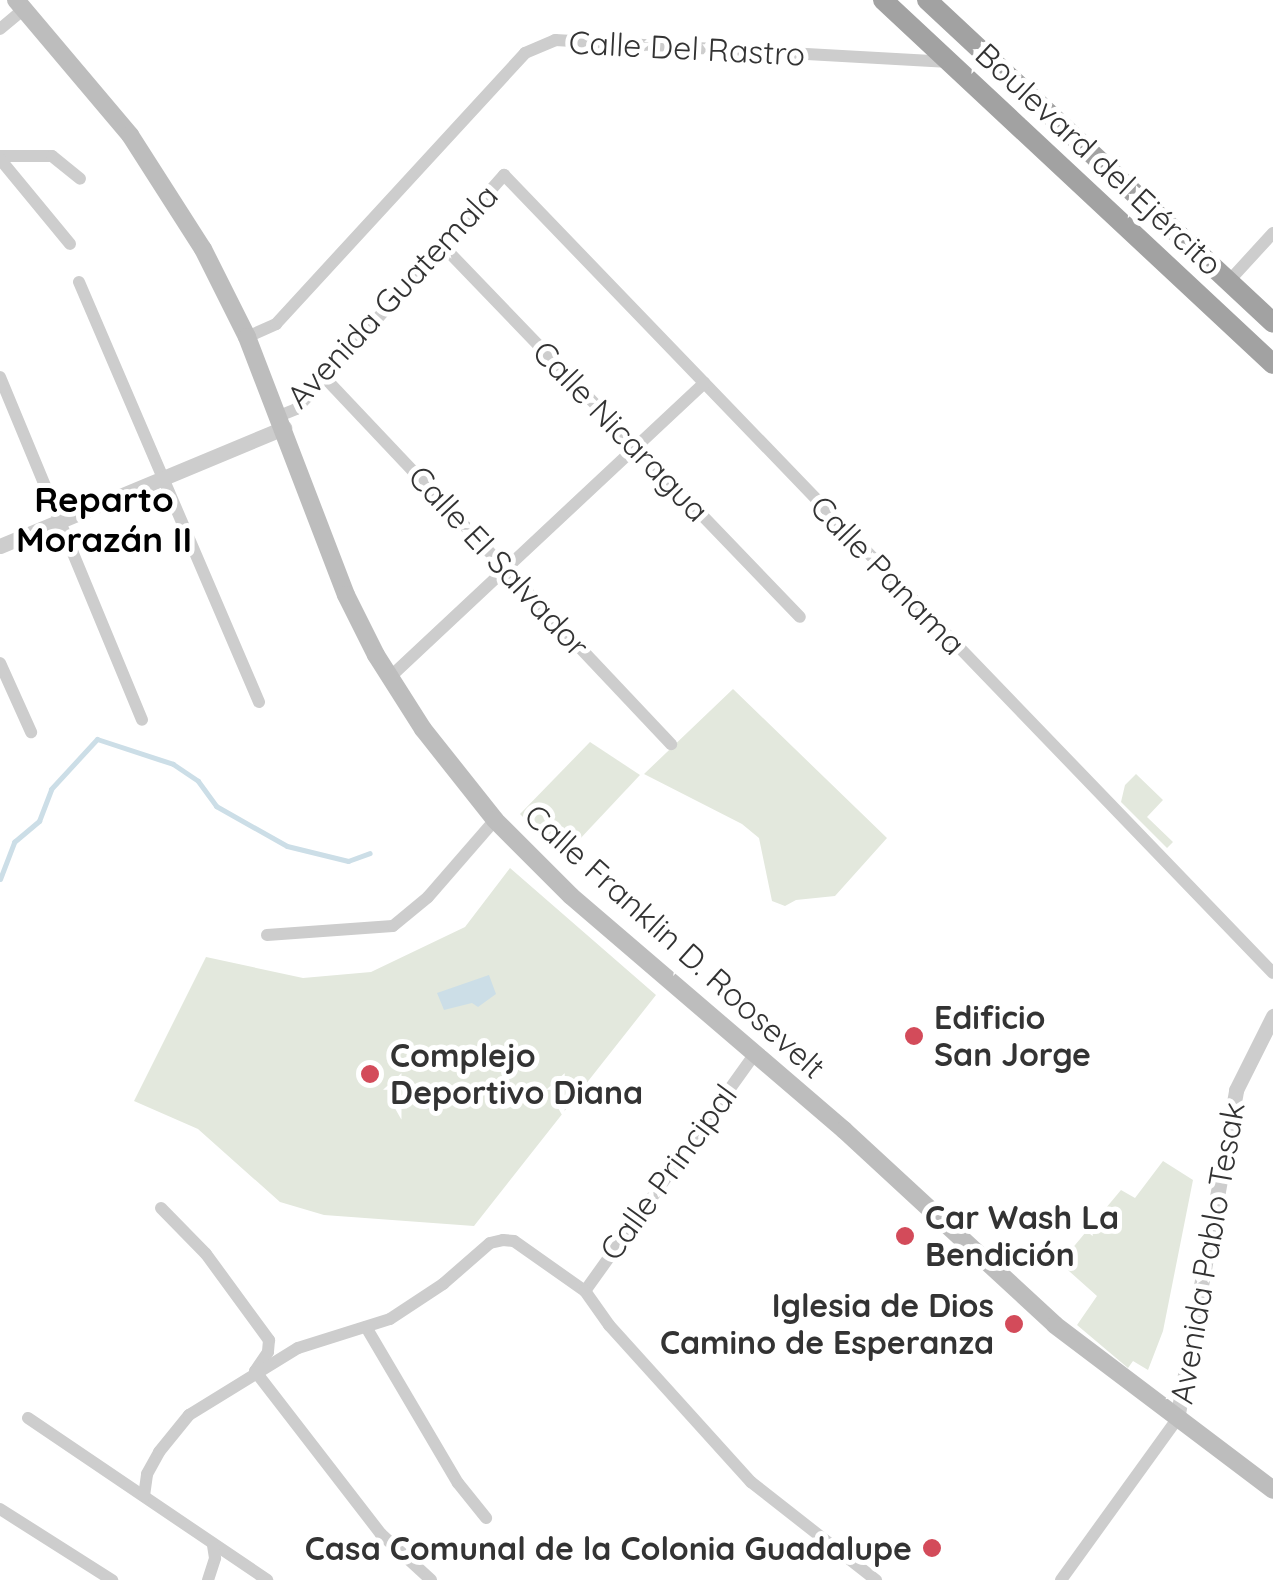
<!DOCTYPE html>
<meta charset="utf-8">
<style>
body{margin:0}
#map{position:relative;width:1273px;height:1580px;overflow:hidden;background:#fff;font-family:Quicksand,sans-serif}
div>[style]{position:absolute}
.green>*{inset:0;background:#e3e8dd}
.water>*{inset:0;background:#ccdee7}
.stream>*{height:5px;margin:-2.5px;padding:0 2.5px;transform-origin:2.5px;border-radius:2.5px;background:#ccdee7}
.minor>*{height:12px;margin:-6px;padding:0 6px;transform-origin:6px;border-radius:6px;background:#cdcdcd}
.tertiary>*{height:15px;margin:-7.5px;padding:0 7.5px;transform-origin:7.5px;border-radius:7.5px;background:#cdcdcd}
.secondary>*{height:18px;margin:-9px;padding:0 9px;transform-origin:9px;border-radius:9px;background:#bdbdbd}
.trunk>*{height:20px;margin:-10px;padding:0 10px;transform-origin:10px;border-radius:10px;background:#a2a2a2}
.dots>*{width:28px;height:28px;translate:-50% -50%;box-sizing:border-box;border:5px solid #fff;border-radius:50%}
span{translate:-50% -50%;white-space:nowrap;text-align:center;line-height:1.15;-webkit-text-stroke:10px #fff;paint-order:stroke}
.street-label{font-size:32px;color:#333}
.poi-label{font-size:32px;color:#333;font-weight:700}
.left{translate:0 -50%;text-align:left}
.right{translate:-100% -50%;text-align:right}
.neighbourhood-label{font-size:35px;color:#000;font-weight:700}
</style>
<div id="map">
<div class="green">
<div style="clip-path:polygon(733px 689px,887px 838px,835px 896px,796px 900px,785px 906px,772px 901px,759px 838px,742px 824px,644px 774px)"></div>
<div style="clip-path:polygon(590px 742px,640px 775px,562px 858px,520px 814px)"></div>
<div style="clip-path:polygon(1136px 774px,1163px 800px,1147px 817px,1173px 842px,1167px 848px,1121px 802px,1125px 785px)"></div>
<div style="clip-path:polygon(510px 868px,656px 995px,474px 1226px,324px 1215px,280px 1202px,198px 1129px,134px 1101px,206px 957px,303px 978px,371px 972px,465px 927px)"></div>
<div style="clip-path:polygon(1163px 1161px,1193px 1180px,1163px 1331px,1148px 1370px,1133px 1361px,1128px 1368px,1077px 1325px,1097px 1296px,1060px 1263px,1121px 1190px,1135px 1198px)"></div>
</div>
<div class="water">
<div style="clip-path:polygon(489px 975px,496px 994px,478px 1007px,472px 1003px,444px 1010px,437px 993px)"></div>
</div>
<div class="stream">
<div style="left:0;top:879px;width:40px;rotate:-69deg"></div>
<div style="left:14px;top:842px;width:33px;rotate:-40deg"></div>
<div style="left:39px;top:821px;width:34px;rotate:-69deg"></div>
<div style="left:51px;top:789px;width:68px;rotate:-47.4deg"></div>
<div style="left:97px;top:739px;width:80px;rotate:18.2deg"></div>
<div style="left:173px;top:764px;width:30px;rotate:34deg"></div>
<div style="left:198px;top:781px;width:31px;rotate:54deg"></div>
<div style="left:216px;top:806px;width:81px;rotate:29.4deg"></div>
<div style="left:287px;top:846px;width:63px;rotate:13.8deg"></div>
<div style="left:348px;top:861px;width:23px;rotate:-20deg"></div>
</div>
<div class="minor">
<div style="left:0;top:29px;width:31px;rotate:-40deg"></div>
<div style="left:0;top:156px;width:52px"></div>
<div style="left:52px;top:156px;width:36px;rotate:39deg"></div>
<div style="left:0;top:159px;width:110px;rotate:50.5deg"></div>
<div style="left:442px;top:245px;width:516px;rotate:46.1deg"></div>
<div style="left:1229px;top:281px;width:65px;rotate:-47.5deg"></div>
<div style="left:79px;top:282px;width:457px;rotate:66.8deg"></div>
<div style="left:247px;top:337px;width:32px;rotate:-24deg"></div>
<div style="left:276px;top:324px;width:368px;rotate:-47.4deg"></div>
<div style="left:525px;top:53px;width:33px;rotate:-23deg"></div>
<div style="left:555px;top:40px;width:395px;rotate:3.2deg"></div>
<div style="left:0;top:377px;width:371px;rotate:67.5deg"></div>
<div style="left:325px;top:378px;width:504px;rotate:46.61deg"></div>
<div style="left:279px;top:416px;width:18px;rotate:-22deg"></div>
<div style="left:296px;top:409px;width:42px;rotate:-46.9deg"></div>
<div style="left:325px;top:378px;width:271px;rotate:-48.6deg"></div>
<div style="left:504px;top:175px;width:1108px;rotate:46.06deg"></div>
<div style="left:0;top:663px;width:76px;rotate:65.8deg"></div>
<div style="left:389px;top:678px;width:432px;rotate:-43.1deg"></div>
<div style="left:267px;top:935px;width:126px;rotate:-4.1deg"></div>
<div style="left:393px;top:926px;width:45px;rotate:-39.6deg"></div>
<div style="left:428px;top:897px;width:102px;rotate:-49deg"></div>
<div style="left:161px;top:1208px;width:64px;rotate:45.6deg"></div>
<div style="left:206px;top:1254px;width:107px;rotate:53.8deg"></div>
<div style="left:269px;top:1340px;width:12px;rotate:95deg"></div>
<div style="left:268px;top:1352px;width:23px;rotate:124deg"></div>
<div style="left:255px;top:1371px;width:206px;rotate:52.3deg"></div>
<div style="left:381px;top:1534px;width:68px;rotate:42.6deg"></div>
<div style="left:585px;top:1291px;width:290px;rotate:-54.4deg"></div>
<div style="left:366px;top:1327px;width:181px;rotate:59.5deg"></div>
<div style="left:458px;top:1483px;width:45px;rotate:51.3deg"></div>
<div style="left:28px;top:1418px;width:289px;rotate:34.1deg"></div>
<div style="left:144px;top:1496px;width:22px;rotate:-82deg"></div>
<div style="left:147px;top:1474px;width:25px;rotate:-61deg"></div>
<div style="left:159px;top:1452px;width:48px;rotate:-51deg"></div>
<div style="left:189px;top:1415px;width:128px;rotate:-31.6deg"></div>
<div style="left:298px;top:1348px;width:96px;rotate:-17.5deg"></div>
<div style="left:390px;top:1319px;width:64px;rotate:-33.4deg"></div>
<div style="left:443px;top:1284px;width:62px;rotate:-41.1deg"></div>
<div style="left:490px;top:1243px;width:13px;rotate:-13deg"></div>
<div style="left:503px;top:1240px;width:11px;rotate:5deg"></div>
<div style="left:514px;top:1241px;width:87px;rotate:35.2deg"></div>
<div style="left:585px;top:1291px;width:42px;rotate:54.8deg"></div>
<div style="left:609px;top:1325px;width:212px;rotate:47.9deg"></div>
<div style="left:751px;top:1482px;width:159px;rotate:38.1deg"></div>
<div style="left:0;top:1509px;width:133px;rotate:32.4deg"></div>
<div style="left:208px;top:1580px;width:23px;rotate:-72deg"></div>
<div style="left:215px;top:1558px;width:12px;rotate:-99deg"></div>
<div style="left:1061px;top:1580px;width:198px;rotate:-54.2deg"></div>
</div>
<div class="tertiary">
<div style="left:0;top:546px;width:308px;rotate:-22.6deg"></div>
<div style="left:1177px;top:1419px;width:334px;rotate:-79.8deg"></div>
<div style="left:1236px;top:1090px;width:83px;rotate:-63.4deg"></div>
</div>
<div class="secondary">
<div style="left:16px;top:0;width:177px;rotate:49.8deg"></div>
<div style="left:130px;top:135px;width:135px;rotate:57.4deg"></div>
<div style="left:203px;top:249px;width:98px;rotate:63.4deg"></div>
<div style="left:247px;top:337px;width:276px;rotate:69deg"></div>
<div style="left:346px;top:595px;width:67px;rotate:63.4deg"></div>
<div style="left:376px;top:655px;width:88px;rotate:57.6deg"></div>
<div style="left:423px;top:729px;width:116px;rotate:51.6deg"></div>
<div style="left:495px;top:820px;width:107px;rotate:45deg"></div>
<div style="left:571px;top:896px;width:360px;rotate:40.6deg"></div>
<div style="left:844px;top:1130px;width:287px;rotate:42.7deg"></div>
<div style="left:1055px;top:1325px;width:273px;rotate:37.1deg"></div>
</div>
<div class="trunk">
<div style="left:883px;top:0;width:533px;rotate:43.03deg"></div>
<div style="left:927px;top:0;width:473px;rotate:43deg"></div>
</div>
<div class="dots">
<div style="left:914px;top:1036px;background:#d34b5a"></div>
<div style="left:370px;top:1074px;background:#d34b5a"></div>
<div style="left:905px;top:1236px;background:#d34b5a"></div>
<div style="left:1014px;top:1324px;background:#d34b5a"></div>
<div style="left:932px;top:1548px;background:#d34b5a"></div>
</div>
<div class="street-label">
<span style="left:687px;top:48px;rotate:3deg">Calle Del Rastro</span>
<span style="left:1099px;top:159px;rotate:43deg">Boulevard del Ejército</span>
<span style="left:392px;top:296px;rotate:-47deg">Avenida Guatemala</span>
<span style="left:621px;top:431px;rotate:46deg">Calle Nicaragua</span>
<span style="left:499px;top:561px;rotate:47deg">Calle El Salvador</span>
<span style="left:888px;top:575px;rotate:46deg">Calle Panama</span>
<span style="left:675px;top:941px;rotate:42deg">Calle Franklin D. Roosevelt</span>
<span style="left:668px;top:1172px;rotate:-54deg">Calle Principal</span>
<span style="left:1207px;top:1253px;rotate:-80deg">Avenida Pablo Tesak</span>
</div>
<div class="poi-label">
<span class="left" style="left:934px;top:1036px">Edificio<br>San Jorge</span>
<span class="left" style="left:390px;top:1074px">Complejo<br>Deportivo Diana</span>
<span class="left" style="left:925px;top:1236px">Car Wash La<br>Bendición</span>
<span class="right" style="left:994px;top:1324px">Iglesia de Dios<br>Camino de Esperanza</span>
<span class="right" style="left:912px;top:1548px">Casa Comunal de la Colonia Guadalupe</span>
</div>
<div class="neighbourhood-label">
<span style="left:104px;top:519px">Reparto<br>Morazán II</span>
</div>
</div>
